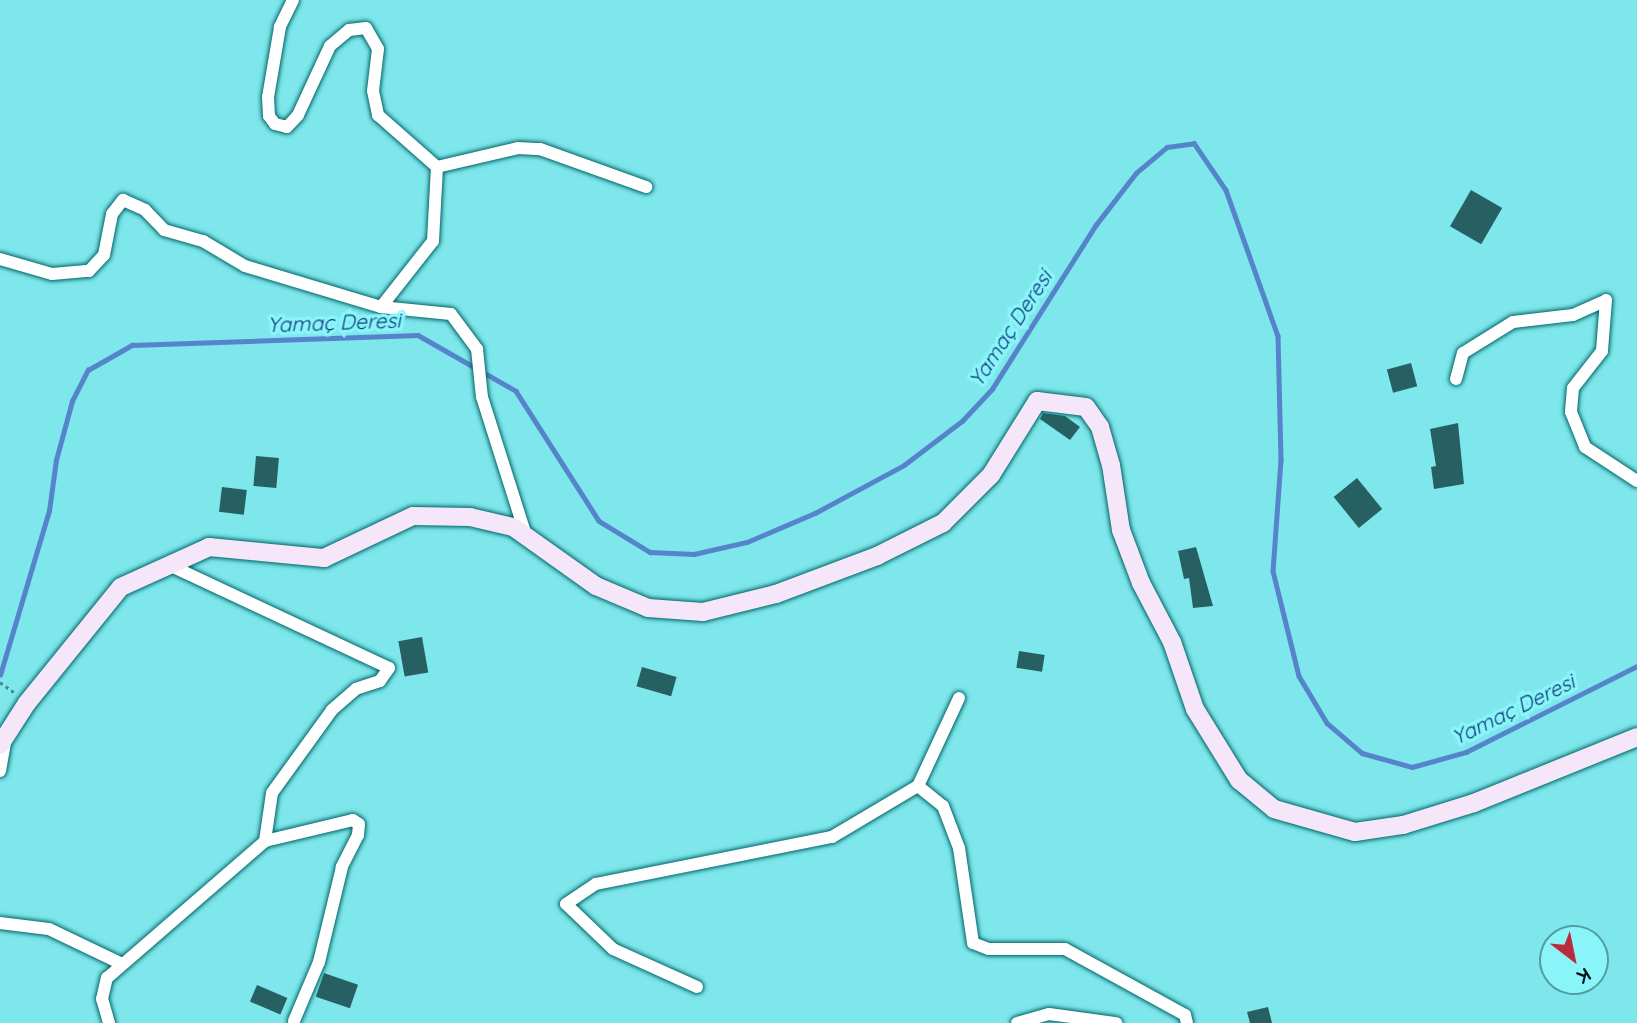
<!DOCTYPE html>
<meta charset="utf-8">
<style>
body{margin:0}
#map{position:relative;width:1637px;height:1023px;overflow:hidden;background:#7de7eb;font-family:Quicksand,sans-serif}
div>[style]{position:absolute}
.stream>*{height:4.5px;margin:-2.25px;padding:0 2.25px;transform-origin:2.25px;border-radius:2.25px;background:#5684cb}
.building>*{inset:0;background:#276063;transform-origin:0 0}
.path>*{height:2.5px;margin-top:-1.25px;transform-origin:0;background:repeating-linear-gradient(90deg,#468a8d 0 3.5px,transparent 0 7px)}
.roads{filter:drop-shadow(0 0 2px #006568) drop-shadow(0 0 2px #006568)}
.street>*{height:12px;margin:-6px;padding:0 6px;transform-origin:6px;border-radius:6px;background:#fff}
.secondary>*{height:18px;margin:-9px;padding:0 9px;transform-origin:9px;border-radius:9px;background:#f5e7f9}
span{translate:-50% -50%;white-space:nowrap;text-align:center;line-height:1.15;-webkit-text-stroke:7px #8af5f9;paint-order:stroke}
.water-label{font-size:21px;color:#0e3a7a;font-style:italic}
.north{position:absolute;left:1539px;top:925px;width:70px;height:70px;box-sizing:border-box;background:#8af5f9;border:2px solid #539c9f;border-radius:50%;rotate:148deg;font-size:19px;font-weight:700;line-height:28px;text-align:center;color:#011617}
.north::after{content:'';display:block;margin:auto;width:24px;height:32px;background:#bb2a3f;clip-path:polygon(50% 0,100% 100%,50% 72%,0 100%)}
</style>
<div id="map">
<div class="stream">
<div style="left:0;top:675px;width:171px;rotate:-73.4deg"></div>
<div style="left:49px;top:511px;width:51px;rotate:-82.2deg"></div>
<div style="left:56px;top:460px;width:61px;rotate:-74.8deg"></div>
<div style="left:72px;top:401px;width:35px;rotate:-63deg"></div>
<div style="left:88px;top:370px;width:51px;rotate:-29.6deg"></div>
<div style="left:132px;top:345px;width:286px;rotate:-2deg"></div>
<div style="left:418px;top:335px;width:113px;rotate:29.7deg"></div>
<div style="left:516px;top:391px;width:154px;rotate:57.4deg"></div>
<div style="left:599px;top:521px;width:60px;rotate:31.3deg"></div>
<div style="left:650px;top:552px;width:44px;rotate:2.6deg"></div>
<div style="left:694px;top:554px;width:54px;rotate:-12.8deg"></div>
<div style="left:747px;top:542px;width:74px;rotate:-23.1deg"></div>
<div style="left:815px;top:513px;width:101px;rotate:-28.3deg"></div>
<div style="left:904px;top:465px;width:73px;rotate:-37.2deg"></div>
<div style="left:962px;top:421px;width:44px;rotate:-46.8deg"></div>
<div style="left:992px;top:389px;width:193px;rotate:-57.7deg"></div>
<div style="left:1095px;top:226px;width:67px;rotate:-52.3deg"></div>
<div style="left:1136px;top:173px;width:40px;rotate:-40deg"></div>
<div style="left:1167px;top:147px;width:27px;rotate:-8deg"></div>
<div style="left:1194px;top:143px;width:57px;rotate:55.8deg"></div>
<div style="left:1226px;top:190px;width:155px;rotate:70.4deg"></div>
<div style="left:1278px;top:336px;width:124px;rotate:88.6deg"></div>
<div style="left:1281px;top:460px;width:111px;rotate:94.1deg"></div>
<div style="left:1273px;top:571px;width:108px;rotate:76.1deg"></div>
<div style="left:1299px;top:676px;width:55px;rotate:59.2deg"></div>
<div style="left:1327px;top:723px;width:46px;rotate:40.6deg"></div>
<div style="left:1362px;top:753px;width:52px;rotate:15.6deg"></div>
<div style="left:1412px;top:767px;width:56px;rotate:-15.5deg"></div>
<div style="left:1466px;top:752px;width:191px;rotate:-26.7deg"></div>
</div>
<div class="building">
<div style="left:1471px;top:190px;width:36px;height:42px;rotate:30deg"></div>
<div style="left:1411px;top:363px;width:24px;height:25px;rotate:75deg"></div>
<div style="clip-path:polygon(1043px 413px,1065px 416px,1080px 427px,1070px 440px,1040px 419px)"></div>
<div style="clip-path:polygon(1458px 423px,1464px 484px,1434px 489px,1431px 467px,1436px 466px,1430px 429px)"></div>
<div style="left:256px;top:456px;width:23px;height:30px;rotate:5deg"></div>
<div style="left:1357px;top:478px;width:40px;height:30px;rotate:51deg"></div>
<div style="left:222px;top:487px;width:25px;height:25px;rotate:7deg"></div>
<div style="clip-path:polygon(1196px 547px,1213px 606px,1193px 608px,1189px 578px,1184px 579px,1178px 551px)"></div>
<div style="left:422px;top:637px;width:36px;height:24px;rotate:80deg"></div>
<div style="left:1019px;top:651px;width:26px;height:17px;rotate:9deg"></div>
<div style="left:642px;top:667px;width:36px;height:20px;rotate:16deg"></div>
<div style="left:324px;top:973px;width:36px;height:25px;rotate:19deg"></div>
<div style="left:257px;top:985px;width:33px;height:18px;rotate:23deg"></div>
<div style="clip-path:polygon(1268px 1007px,1272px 1023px,1250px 1023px,1247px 1012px)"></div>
</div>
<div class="path">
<div style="left:0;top:682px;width:17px;rotate:36deg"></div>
</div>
<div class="roads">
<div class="street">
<div style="left:293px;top:0;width:30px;rotate:116deg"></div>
<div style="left:280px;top:27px;width:71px;rotate:99.7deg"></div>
<div style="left:268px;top:97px;width:19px;rotate:87deg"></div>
<div style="left:269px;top:116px;width:10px;rotate:53deg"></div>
<div style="left:275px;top:124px;width:12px;rotate:14deg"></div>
<div style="left:287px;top:127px;width:16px;rotate:-47deg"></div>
<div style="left:298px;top:115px;width:76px;rotate:-65.1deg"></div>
<div style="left:330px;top:46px;width:25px;rotate:-40deg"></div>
<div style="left:349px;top:30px;width:17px;rotate:-7deg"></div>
<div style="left:366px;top:28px;width:24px;rotate:60deg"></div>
<div style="left:378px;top:49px;width:42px;rotate:96.8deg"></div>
<div style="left:373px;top:91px;width:25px;rotate:78deg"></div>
<div style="left:378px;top:115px;width:79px;rotate:41.4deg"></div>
<div style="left:437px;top:167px;width:83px;rotate:-13.2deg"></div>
<div style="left:518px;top:148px;width:22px;rotate:3deg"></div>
<div style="left:540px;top:149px;width:113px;rotate:19.7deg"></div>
<div style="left:0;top:259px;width:54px;rotate:16.1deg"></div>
<div style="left:52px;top:274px;width:37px;rotate:-5deg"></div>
<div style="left:89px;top:271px;width:22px;rotate:-47deg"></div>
<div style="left:104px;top:255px;width:42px;rotate:-79deg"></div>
<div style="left:112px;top:214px;width:18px;rotate:-52deg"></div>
<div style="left:123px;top:200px;width:24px;rotate:24deg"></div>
<div style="left:145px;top:210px;width:28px;rotate:46deg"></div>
<div style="left:164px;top:230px;width:41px;rotate:15.8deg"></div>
<div style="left:203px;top:241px;width:49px;rotate:30.8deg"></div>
<div style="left:245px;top:266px;width:142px;rotate:16.8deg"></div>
<div style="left:381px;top:307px;width:70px;rotate:5.7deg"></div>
<div style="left:451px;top:314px;width:44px;rotate:53.4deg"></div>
<div style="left:477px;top:349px;width:48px;rotate:84.1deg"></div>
<div style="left:482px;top:397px;width:146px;rotate:72.4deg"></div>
<div style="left:381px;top:307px;width:84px;rotate:-51.8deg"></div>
<div style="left:433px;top:241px;width:74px;rotate:-86.9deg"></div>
<div style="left:1456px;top:379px;width:27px;rotate:-75deg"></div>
<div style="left:1463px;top:353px;width:59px;rotate:-31.8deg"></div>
<div style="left:1513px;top:322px;width:60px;rotate:-6.7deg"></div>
<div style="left:1573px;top:315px;width:36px;rotate:-24deg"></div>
<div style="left:1606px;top:300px;width:51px;rotate:94.5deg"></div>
<div style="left:1602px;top:351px;width:47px;rotate:128.1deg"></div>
<div style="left:1573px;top:388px;width:24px;rotate:95deg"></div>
<div style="left:1571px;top:412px;width:38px;rotate:68deg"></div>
<div style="left:1585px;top:447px;width:62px;rotate:33.2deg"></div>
<div style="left:167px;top:564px;width:245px;rotate:25.1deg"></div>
<div style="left:389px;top:668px;width:16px;rotate:125deg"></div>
<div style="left:380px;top:681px;width:25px;rotate:162deg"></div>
<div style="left:356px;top:689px;width:32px;rotate:139deg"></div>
<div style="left:332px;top:710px;width:102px;rotate:125.9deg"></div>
<div style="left:272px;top:793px;width:49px;rotate:98.3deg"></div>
<div style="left:0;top:771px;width:34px;rotate:-80deg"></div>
<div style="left:918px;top:786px;width:32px;rotate:39deg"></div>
<div style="left:943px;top:806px;width:45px;rotate:69.1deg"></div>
<div style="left:959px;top:848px;width:96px;rotate:81.6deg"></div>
<div style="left:973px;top:943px;width:17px;rotate:21deg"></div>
<div style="left:989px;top:949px;width:76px"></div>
<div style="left:1065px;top:949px;width:137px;rotate:28.8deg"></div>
<div style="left:1185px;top:1015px;width:8px;rotate:76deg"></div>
<div style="left:0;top:923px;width:49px;rotate:7deg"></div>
<div style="left:49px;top:929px;width:81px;rotate:25.6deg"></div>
<div style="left:697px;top:987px;width:92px;rotate:-155.7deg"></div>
<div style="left:613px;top:949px;width:65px;rotate:-136.2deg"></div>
<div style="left:566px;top:904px;width:36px;rotate:-34deg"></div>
<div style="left:596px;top:884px;width:241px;rotate:-11.3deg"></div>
<div style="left:832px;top:837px;width:100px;rotate:-30.7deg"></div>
<div style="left:918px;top:786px;width:97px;rotate:-65deg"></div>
<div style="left:109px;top:1023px;width:25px;rotate:-106deg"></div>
<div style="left:102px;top:999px;width:22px;rotate:-77deg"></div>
<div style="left:107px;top:978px;width:209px;rotate:-40.9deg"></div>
<div style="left:265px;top:841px;width:90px;rotate:-13.4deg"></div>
<div style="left:353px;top:820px;width:7px;rotate:34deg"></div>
<div style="left:359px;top:824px;width:11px;rotate:95deg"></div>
<div style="left:358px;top:835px;width:36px;rotate:117deg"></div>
<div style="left:342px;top:867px;width:98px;rotate:103.6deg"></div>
<div style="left:319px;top:962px;width:64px;rotate:113deg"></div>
<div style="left:1017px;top:1023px;width:33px;rotate:-16deg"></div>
<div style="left:1049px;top:1014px;width:68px;rotate:7.7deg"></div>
</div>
<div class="secondary">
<div style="left:0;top:745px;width:50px;rotate:-57.3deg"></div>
<div style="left:27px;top:703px;width:149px;rotate:-51deg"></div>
<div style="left:121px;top:587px;width:97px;rotate:-24.4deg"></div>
<div style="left:209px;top:547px;width:116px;rotate:5.5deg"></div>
<div style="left:324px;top:558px;width:98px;rotate:-25.3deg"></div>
<div style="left:413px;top:516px;width:57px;rotate:1deg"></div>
<div style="left:470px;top:517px;width:44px;rotate:13.1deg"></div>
<div style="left:513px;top:527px;width:102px;rotate:35.4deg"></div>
<div style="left:596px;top:586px;width:56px;rotate:22.9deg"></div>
<div style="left:648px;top:608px;width:55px;rotate:4.2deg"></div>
<div style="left:703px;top:612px;width:75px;rotate:-13.9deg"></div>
<div style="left:776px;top:594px;width:108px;rotate:-20.6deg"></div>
<div style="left:877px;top:556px;width:74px;rotate:-26.6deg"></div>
<div style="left:943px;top:523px;width:68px;rotate:-45deg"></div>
<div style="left:991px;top:475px;width:87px;rotate:-58.1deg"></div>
<div style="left:1037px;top:401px;width:49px;rotate:7deg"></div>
<div style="left:1086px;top:407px;width:24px;rotate:55deg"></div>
<div style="left:1100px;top:427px;width:40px;rotate:74deg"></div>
<div style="left:1111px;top:465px;width:66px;rotate:81.3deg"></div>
<div style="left:1121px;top:530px;width:57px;rotate:69.3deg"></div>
<div style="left:1141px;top:583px;width:67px;rotate:62.3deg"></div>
<div style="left:1172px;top:642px;width:71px;rotate:71.1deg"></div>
<div style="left:1195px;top:709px;width:84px;rotate:58.2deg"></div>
<div style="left:1239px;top:780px;width:45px;rotate:39.6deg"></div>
<div style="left:1274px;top:809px;width:84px;rotate:15.9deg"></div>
<div style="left:1355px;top:832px;width:49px;rotate:-8.3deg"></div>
<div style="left:1403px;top:825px;width:74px;rotate:-17.2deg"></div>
<div style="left:1474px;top:803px;width:176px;rotate:-22deg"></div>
</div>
</div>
<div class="water-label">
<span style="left:334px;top:322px;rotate:-2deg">Yamaç Deresi</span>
<span style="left:1010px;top:328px;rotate:-57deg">Yamaç Deresi</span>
<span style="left:1513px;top:709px;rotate:-26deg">Yamaç Deresi</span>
</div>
<div class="north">K</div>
</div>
